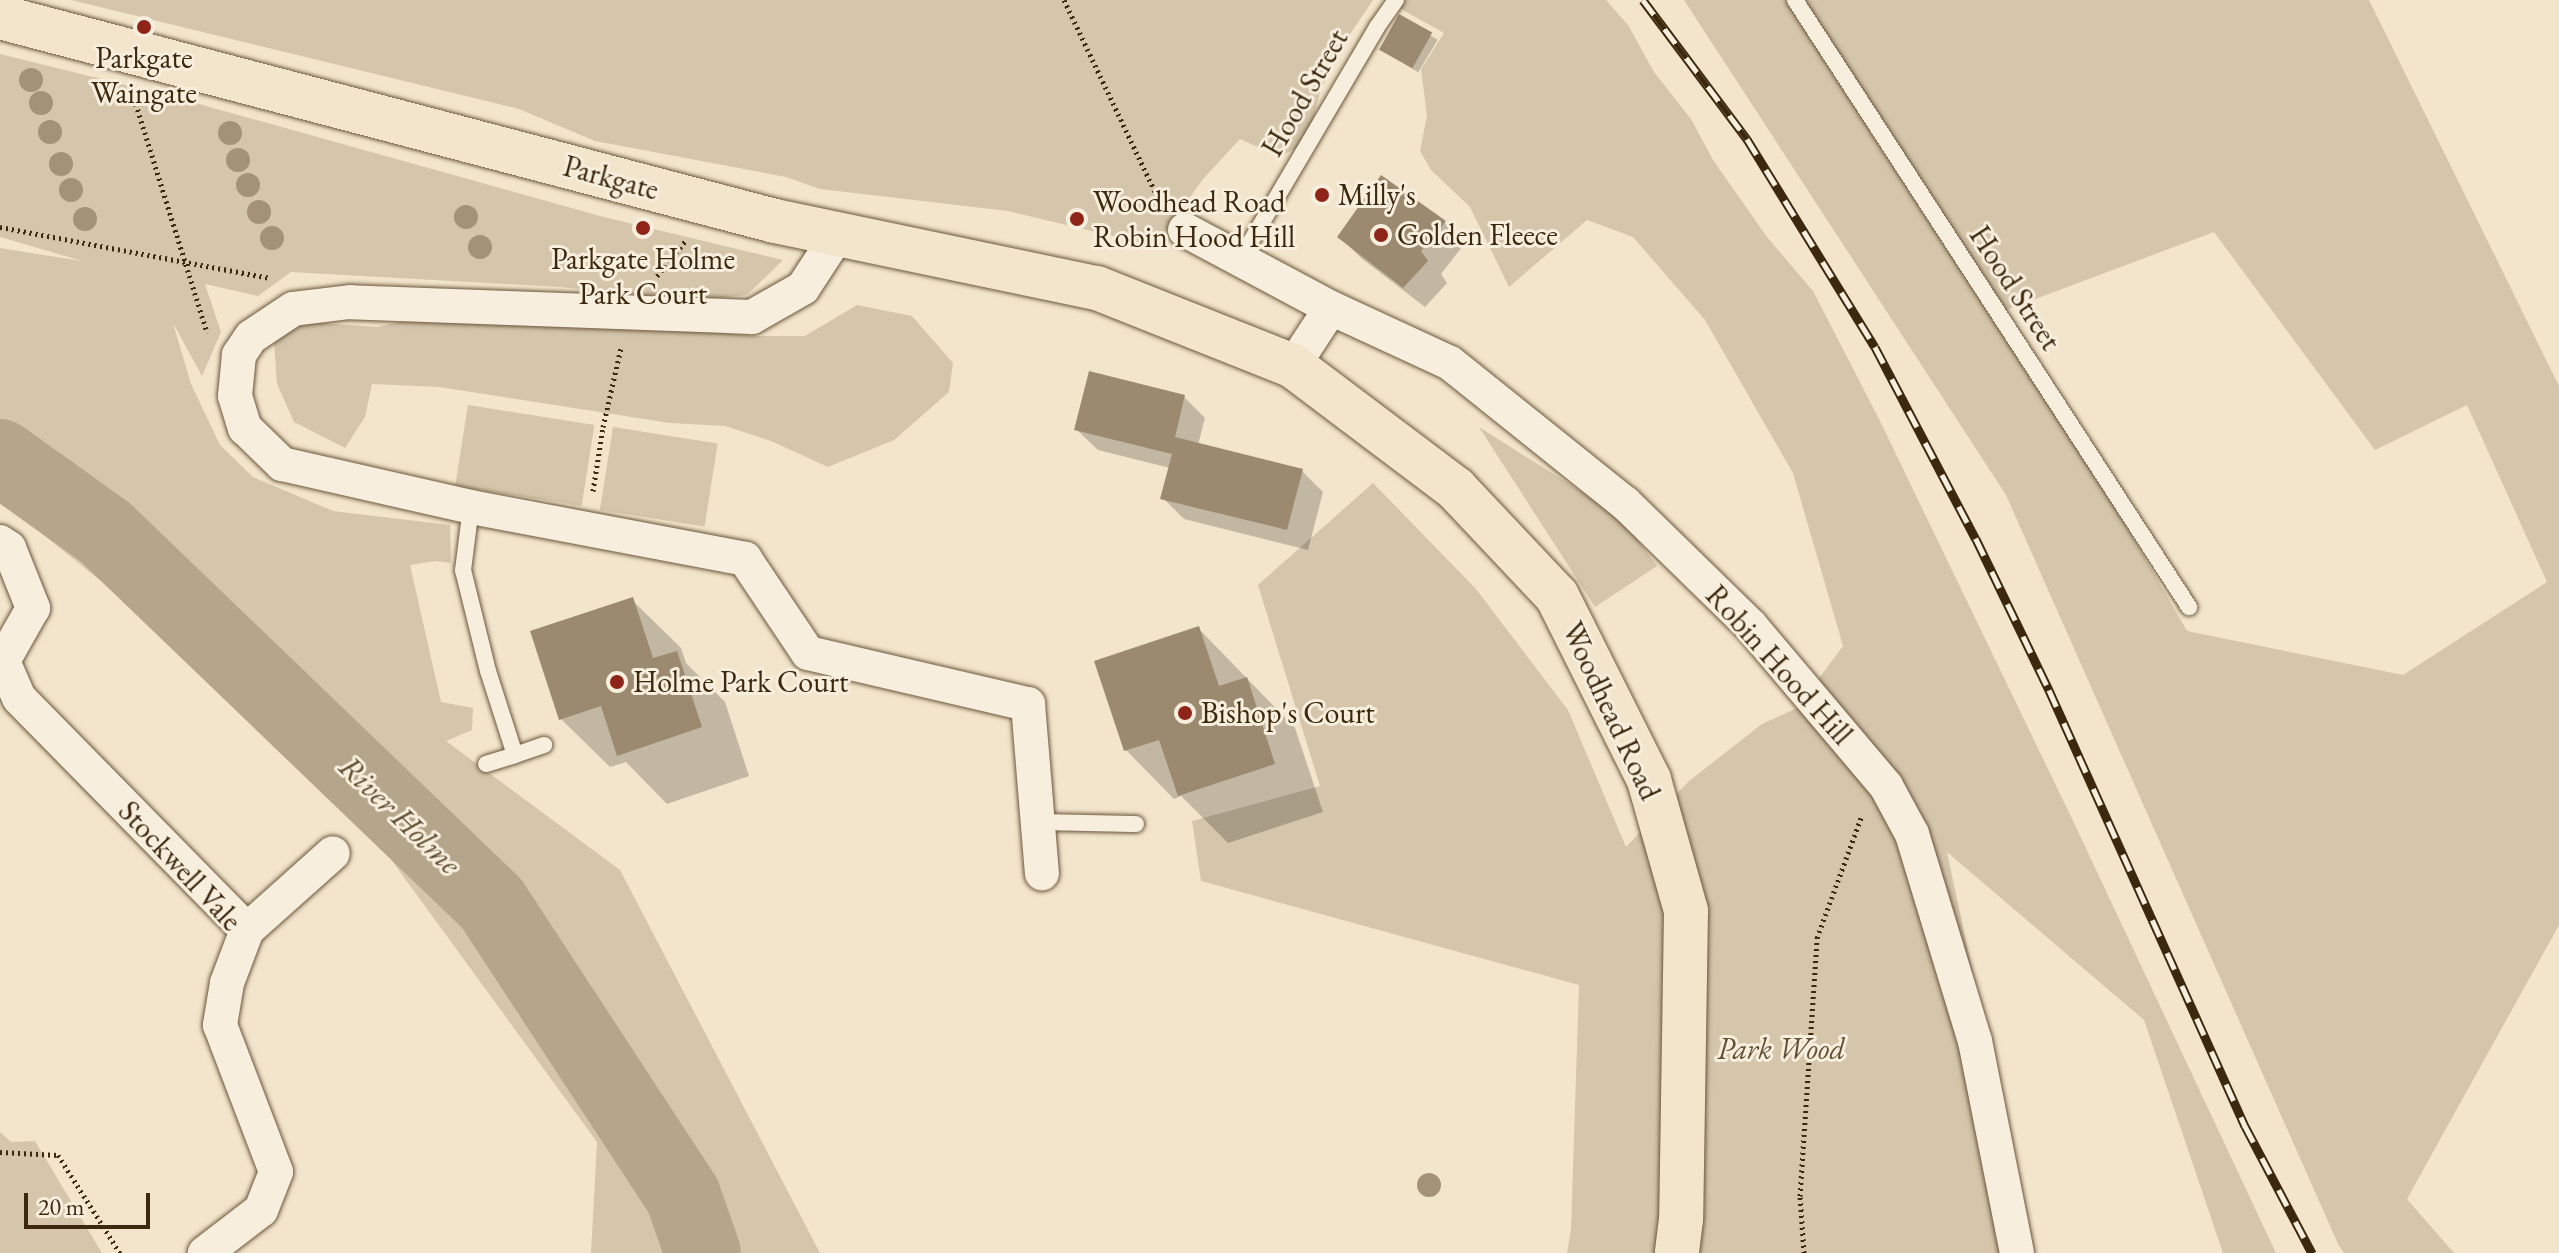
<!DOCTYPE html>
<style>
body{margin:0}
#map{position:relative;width:2559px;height:1253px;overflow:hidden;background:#f3e5cb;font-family:"EB Garamond",serif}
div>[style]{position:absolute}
.green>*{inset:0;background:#d4c5ab;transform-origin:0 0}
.shadow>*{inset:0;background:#0003;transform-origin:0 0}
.river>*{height:76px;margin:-38px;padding:0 38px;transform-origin:38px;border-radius:38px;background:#b5a58a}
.building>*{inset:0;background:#9b8a70;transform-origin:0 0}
.path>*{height:5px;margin-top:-2.5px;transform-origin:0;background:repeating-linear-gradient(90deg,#3c280d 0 2px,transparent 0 6px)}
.roads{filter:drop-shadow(0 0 2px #6a573c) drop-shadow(0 0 2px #6a573c)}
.service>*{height:16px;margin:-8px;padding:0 8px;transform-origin:8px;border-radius:8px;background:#f7eedd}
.minor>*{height:34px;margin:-17px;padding:0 17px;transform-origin:17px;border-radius:17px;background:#f7eedd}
.primary>*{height:44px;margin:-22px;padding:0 22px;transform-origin:22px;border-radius:22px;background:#f3e5cb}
.rail>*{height:9px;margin-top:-4.5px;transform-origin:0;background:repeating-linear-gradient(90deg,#f7eedd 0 18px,#3c280d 0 36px);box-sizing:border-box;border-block:2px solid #3c280d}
.trees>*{width:24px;height:24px;margin:-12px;border-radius:50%;background:#a39278}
.dots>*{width:22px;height:22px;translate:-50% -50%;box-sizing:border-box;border:4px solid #f7eedd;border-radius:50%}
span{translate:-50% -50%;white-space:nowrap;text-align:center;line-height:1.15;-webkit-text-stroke:6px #f7eedd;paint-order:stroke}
.poi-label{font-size:30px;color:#3c280d}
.left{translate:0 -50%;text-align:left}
.street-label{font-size:30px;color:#3c280d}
.park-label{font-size:30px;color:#624f34;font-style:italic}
.water-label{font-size:32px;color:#604e32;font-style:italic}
.scale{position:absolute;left:24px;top:1193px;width:126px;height:36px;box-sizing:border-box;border:4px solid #3c280d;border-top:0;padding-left:10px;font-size:24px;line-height:28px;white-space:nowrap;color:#3c280d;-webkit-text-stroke:6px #f7eedd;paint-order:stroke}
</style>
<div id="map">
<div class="green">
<div style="clip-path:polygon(71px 0,1373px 0,1336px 55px,1320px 92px,1308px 141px,1280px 157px,1240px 139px,1203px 179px,1155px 246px,1008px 211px,820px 189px,786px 177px,595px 141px,519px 109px)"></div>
<div style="clip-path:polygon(1385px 0,1606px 0,1628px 25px,1654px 72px,1691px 119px,1713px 160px,1767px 237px,1813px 291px,1879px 419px,2075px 825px,2276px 1253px,2223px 1253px,2144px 1020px,1947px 852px,2033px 1253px,1567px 1253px,1571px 1229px,1579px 985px,1201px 881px,1192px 821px,1320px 786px,1258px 585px,1373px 483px,1476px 589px,1568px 710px,1626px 847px,1689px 781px,1762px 724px,1797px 708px,1843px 646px,1793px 473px,1705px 320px,1633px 237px,1587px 220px,1509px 287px,1470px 207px,1431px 170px,1420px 151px,1427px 116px,1421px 69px,1444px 33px)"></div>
<div style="clip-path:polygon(evenodd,1684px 0,2369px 0,2559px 386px,2559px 925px,2407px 1199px,2454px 1253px,2344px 1253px,2339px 1246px,2006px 495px,1684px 0,2214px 232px,2375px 450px,2467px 405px,2547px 582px,2403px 675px,2187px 631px,2003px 311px,2214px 232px)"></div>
<div style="clip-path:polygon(0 54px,174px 97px,600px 216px,783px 260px,747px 295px,697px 300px,560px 287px,291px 272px,258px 296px,205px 284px,221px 332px,202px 376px,173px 323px,191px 384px,220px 445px,253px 477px,333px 511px,450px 525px,451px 563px,436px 561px,410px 565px,441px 702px,473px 708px,472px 730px,446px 741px,620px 870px,820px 1253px,591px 1253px,597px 1142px,387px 854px,117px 594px,0 500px,0 248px,82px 261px,0 237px)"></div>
<div style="clip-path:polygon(857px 305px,912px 316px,953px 363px,949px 392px,894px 440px,828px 467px,771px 441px,725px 426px,670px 423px,439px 387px,372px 384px,365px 417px,345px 448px,294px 422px,277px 384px,274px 342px,307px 322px,377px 327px,427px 316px,671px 328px,754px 336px,805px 336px)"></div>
<div style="left:468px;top:405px;width:128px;height:82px;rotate:9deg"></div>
<div style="left:613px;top:427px;width:106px;height:84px;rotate:9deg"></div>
<div style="clip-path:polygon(1479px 427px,1620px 516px,1657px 566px,1595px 607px)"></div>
<div style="clip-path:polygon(0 1132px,11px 1142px,35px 1141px,102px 1253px,0 1253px)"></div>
</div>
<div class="shadow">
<div style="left:1400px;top:17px;width:44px;height:38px;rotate:31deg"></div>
<div style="clip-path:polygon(1444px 222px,1465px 243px,1441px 274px,1447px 283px,1425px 307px,1361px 258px,1340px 237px)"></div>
<div style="clip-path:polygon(1184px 397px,1205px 418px,1198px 445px,1302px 471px,1323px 492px,1308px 550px,1184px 519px,1163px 498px,1170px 468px,1098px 450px,1076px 429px)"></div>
<div style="clip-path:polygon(632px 600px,681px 648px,686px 663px,725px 702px,749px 776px,667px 804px,626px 762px,610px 767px,561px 719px)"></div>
<div style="clip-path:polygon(1199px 629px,1295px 728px,1323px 812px,1228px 843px,1181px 796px,1174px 799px,1126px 750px)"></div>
</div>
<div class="river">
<div style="left:0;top:457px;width:130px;rotate:35.6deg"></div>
<div style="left:106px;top:533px;width:535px;rotate:43.86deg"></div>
<div style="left:492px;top:904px;width:349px;rotate:56.8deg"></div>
<div style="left:683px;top:1196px;width:60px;rotate:70.7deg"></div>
</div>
<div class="building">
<div style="left:1399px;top:14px;width:38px;height:41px;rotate:29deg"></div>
<div style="clip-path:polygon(1381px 175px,1446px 221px,1421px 251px,1428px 261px,1403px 288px,1337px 237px)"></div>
<div style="clip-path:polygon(1089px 371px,1185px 395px,1175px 437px,1303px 469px,1287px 530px,1160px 499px,1172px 454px,1074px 430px)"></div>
<div style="clip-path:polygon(633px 597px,653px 658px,677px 651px,702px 727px,617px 756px,601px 706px,559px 720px,530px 631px)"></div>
<div style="clip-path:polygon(1199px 626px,1219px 686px,1247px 677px,1275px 764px,1178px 796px,1159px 740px,1124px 751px,1094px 661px)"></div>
</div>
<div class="path">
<div style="left:1064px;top:0;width:224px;rotate:64.6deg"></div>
<div style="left:134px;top:98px;width:246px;rotate:72.7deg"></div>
<div style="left:0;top:227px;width:275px;rotate:10.7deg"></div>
<div style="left:657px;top:276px;width:46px;rotate:-51.1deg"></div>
<div style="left:593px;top:491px;width:65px;rotate:-81.1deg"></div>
<div style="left:603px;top:427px;width:81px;rotate:-77.2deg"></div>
<div style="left:0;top:1152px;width:58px;rotate:3deg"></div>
<div style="left:58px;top:1155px;width:116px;rotate:57.7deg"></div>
<div style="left:0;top:1252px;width:1px;rotate:90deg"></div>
<div style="left:1804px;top:1253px;width:57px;rotate:-94deg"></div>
<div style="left:1800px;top:1196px;width:259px;rotate:-86.2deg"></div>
<div style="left:1817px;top:938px;width:128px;rotate:-69.9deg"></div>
</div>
<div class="roads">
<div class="service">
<div style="left:1795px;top:0;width:724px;rotate:57.01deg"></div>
<div style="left:1241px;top:258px;width:268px;rotate:-59.5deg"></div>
<div style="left:1377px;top:27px;width:33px;rotate:-55deg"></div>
<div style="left:471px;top:507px;width:64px;rotate:97.2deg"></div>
<div style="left:463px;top:570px;width:104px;rotate:76.1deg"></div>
<div style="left:488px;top:671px;width:88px;rotate:72.2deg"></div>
<div style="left:515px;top:755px;width:31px;rotate:-19deg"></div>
<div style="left:486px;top:764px;width:30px;rotate:-17deg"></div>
<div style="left:1038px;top:822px;width:98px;rotate:1.2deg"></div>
</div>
<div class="minor">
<div style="left:1185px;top:230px;width:166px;rotate:28.1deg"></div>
<div style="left:837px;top:236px;width:62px;rotate:123.2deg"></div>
<div style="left:803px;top:288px;width:59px;rotate:150.4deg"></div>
<div style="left:752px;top:317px;width:402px;rotate:-177.9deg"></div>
<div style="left:350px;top:302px;width:57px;rotate:173deg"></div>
<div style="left:293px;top:309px;width:50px;rotate:146.3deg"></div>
<div style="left:251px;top:337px;width:22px;rotate:124deg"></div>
<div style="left:239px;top:355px;width:41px;rotate:95.6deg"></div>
<div style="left:235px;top:396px;width:34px;rotate:73deg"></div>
<div style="left:245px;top:428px;width:52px;rotate:44.2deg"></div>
<div style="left:282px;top:464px;width:194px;rotate:12.8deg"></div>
<div style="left:471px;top:507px;width:279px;rotate:10.7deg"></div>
<div style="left:745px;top:559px;width:113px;rotate:56.2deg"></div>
<div style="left:808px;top:653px;width:226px;rotate:13.1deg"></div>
<div style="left:1028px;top:704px;width:170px;rotate:85.3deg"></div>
<div style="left:1293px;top:366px;width:69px;rotate:-56.8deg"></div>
<div style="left:1331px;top:308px;width:131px;rotate:24.8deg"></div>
<div style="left:1450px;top:363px;width:224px;rotate:38.7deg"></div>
<div style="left:1625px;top:503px;width:175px;rotate:44.3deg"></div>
<div style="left:1750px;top:625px;width:211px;rotate:49.8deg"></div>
<div style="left:1886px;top:786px;width:55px;rotate:61.6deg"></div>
<div style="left:1912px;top:834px;width:216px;rotate:73.1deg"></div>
<div style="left:1975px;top:1041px;width:216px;rotate:78.8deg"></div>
<div style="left:0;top:542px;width:11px;rotate:34deg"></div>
<div style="left:9px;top:548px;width:65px;rotate:68.2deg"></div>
<div style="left:33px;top:608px;width:61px;rotate:119.5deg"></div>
<div style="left:3px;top:661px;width:40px;rotate:66.6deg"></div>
<div style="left:19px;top:698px;width:325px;rotate:45.5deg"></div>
<div style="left:247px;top:930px;width:57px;rotate:110.7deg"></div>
<div style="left:227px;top:983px;width:43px;rotate:99.5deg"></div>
<div style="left:220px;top:1025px;width:157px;rotate:69.1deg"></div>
<div style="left:276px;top:1172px;width:41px;rotate:111.5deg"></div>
<div style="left:261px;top:1210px;width:71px;rotate:142.5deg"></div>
<div style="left:247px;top:930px;width:115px;rotate:-41.8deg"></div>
</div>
<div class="primary">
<div style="left:0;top:17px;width:801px;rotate:14.75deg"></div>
<div style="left:775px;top:221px;width:329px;rotate:11.8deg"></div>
<div style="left:1097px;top:288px;width:211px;rotate:21.7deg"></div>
<div style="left:1293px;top:366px;width:204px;rotate:37deg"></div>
<div style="left:1456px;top:489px;width:147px;rotate:46.7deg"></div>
<div style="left:1557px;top:596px;width:206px;rotate:63.4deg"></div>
<div style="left:1649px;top:780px;width:136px;rotate:74.2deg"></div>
<div style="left:1686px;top:911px;width:308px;rotate:90.9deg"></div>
<div style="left:1681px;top:1219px;width:34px;rotate:97deg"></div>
</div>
</div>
<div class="rail">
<div style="left:1643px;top:0;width:174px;rotate:53.2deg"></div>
<div style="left:1747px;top:139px;width:244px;rotate:58.4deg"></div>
<div style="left:1875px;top:347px;width:217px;rotate:62.3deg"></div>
<div style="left:1976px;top:539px;width:168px;rotate:64.2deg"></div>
<div style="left:2049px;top:690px;width:478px;rotate:65.8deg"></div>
<div style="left:2245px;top:1126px;width:144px;rotate:62.2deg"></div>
</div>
<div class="trees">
<div style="left:31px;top:80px"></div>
<div style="left:41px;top:103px"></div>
<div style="left:50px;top:132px"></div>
<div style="left:230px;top:133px"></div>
<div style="left:238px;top:160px"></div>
<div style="left:61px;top:164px"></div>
<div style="left:248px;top:185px"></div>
<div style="left:71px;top:190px"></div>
<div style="left:259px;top:212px"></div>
<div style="left:466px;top:217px"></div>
<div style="left:85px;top:219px"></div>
<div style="left:272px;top:238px"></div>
<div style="left:480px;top:247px"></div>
<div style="left:1429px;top:1185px"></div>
</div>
<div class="dots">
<div style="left:144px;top:27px;background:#8f2418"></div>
<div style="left:1322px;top:195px;background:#8f2418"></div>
<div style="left:1077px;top:219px;background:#8f2418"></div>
<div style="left:643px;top:228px;background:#8f2418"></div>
<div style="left:1381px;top:235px;background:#8f2418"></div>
<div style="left:617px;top:682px;background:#8f2418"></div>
<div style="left:1185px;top:713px;background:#8f2418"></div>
</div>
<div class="poi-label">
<span style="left:144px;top:75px">Parkgate<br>Waingate</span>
<span class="left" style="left:1338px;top:195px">Milly's</span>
<span class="left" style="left:1093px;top:219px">Woodhead Road<br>Robin Hood Hill</span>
<span class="left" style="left:1397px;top:235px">Golden Fleece</span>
<span style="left:643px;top:276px">Parkgate Holme<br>Park Court</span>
<span class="left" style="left:633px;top:682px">Holme Park Court</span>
<span class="left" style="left:1201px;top:713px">Bishop's Court</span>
</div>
<div class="street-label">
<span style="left:1305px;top:93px;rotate:-60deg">Hood Street</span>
<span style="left:611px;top:178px;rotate:15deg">Parkgate</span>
<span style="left:2015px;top:288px;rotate:57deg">Hood Street</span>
<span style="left:1779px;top:665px;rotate:48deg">Robin Hood Hill</span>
<span style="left:1611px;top:711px;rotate:65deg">Woodhead Road</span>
<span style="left:180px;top:866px;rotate:47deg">Stockwell Vale</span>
</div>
<div class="park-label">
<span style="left:1781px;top:1049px">Park Wood</span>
</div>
<div class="water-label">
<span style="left:400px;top:815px;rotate:44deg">River Holme</span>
</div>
<div class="scale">20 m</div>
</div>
